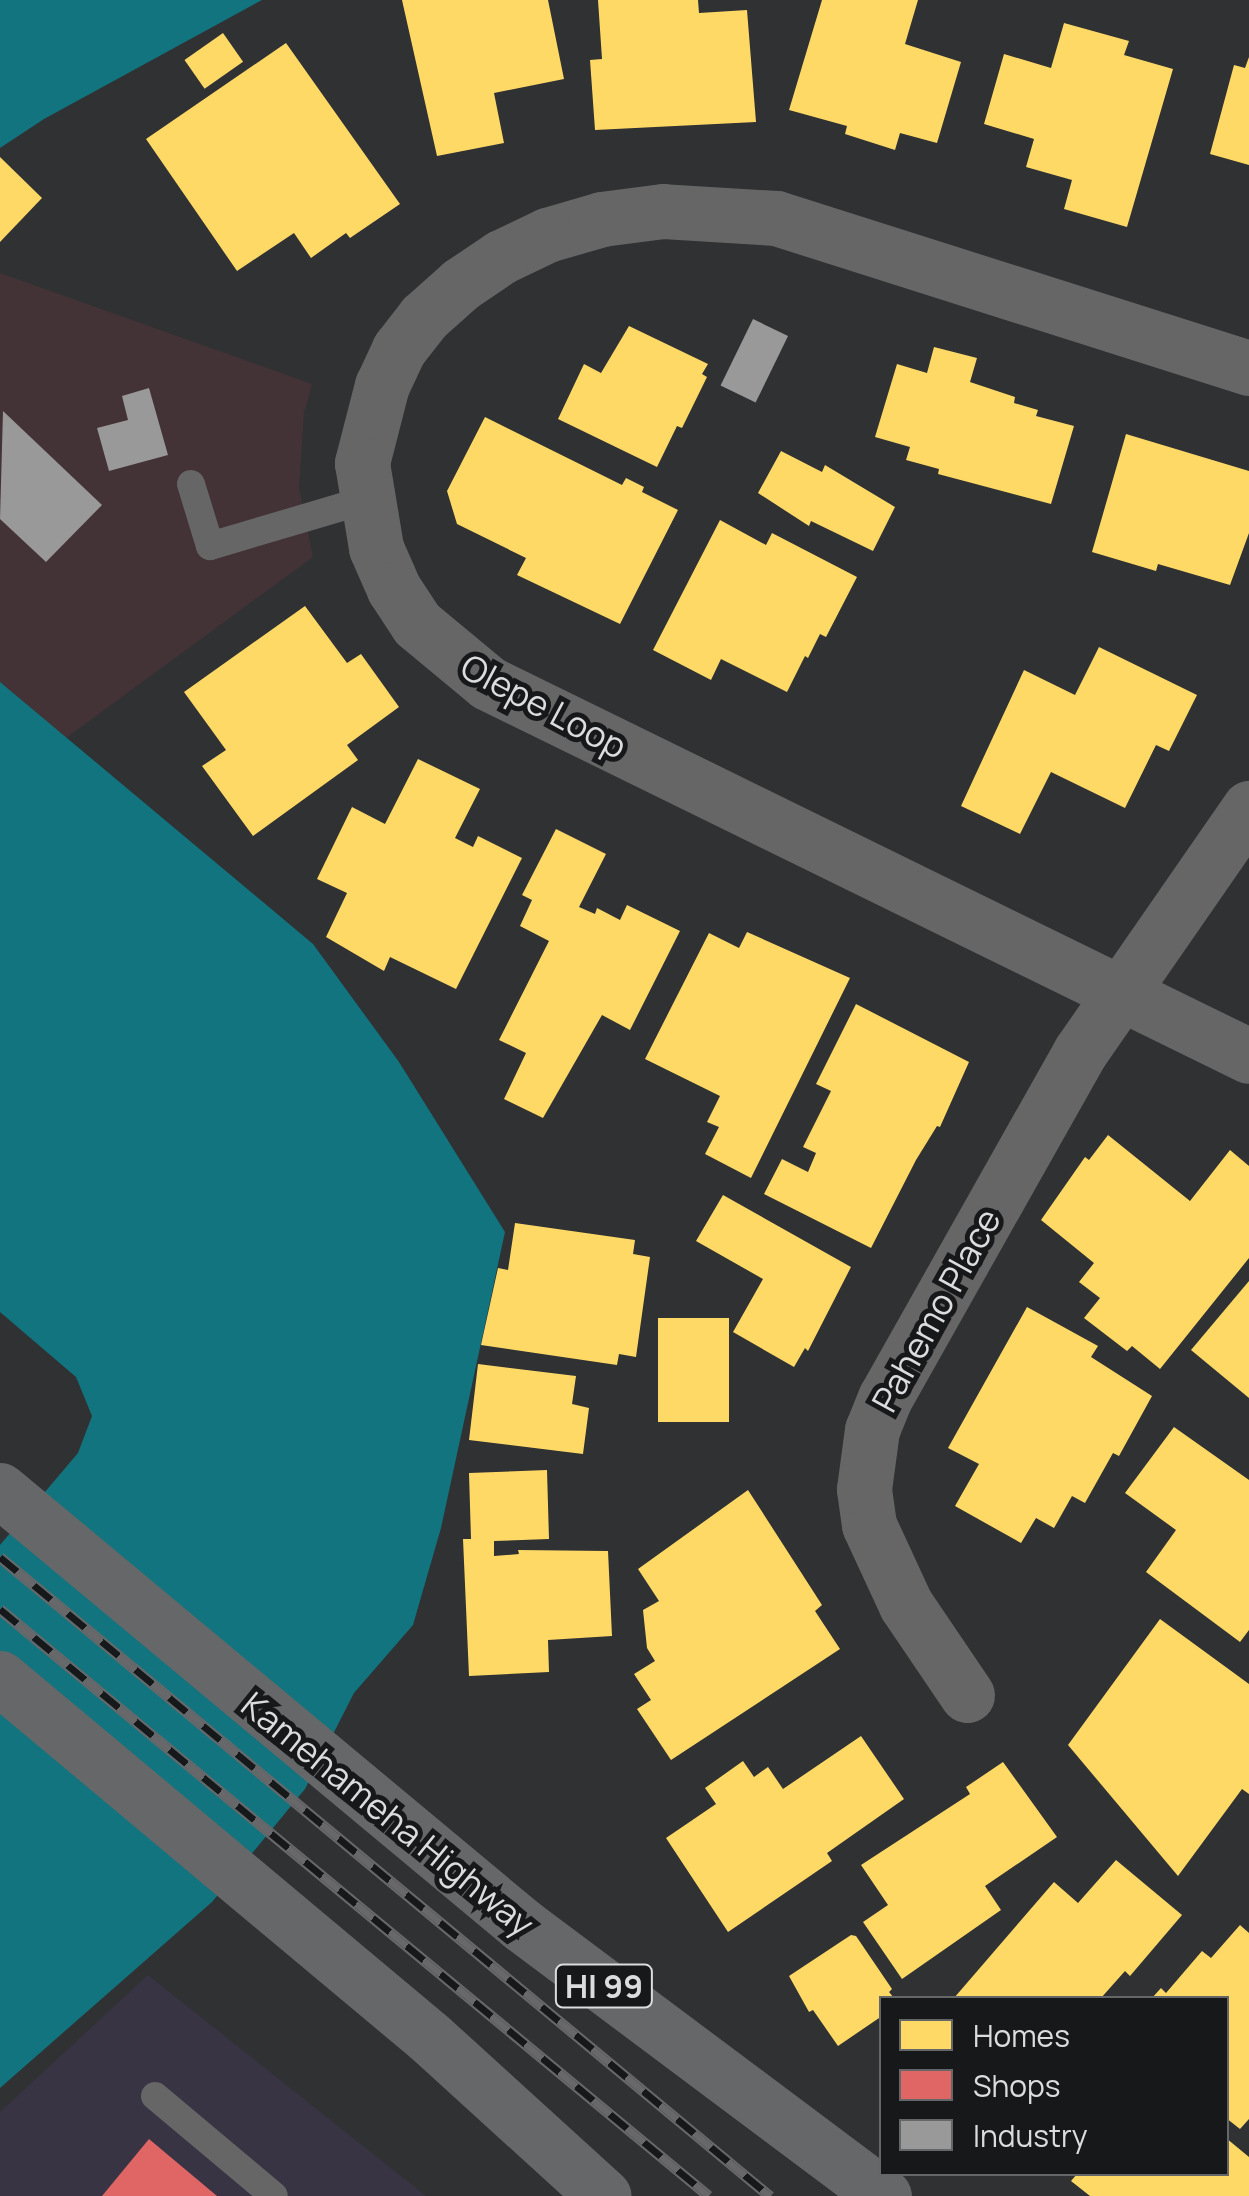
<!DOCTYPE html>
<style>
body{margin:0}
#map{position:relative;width:1249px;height:2196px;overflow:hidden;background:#2f3133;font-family:Manrope,sans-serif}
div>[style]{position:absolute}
.commercial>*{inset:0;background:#383443}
.industrial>*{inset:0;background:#433236}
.water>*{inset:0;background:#12747f}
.homes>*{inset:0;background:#ffd966;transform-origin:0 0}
.shops>*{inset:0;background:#e06666}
.industry>*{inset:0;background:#999;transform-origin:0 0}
.service>*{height:28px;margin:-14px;padding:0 14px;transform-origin:14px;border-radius:14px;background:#666}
.minor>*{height:55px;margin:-27.5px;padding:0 27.5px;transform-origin:27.5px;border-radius:27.5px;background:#666}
.primary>*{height:55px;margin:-27.5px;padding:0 27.5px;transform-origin:27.5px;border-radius:27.5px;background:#666768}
.rail>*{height:11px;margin-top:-5.5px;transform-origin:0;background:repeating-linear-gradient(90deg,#17181a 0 22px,#68686a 0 44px);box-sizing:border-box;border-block:2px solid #68686a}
span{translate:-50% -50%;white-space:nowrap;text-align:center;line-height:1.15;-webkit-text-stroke:10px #17181a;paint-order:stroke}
.shield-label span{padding:2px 8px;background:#17181a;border:2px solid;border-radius:8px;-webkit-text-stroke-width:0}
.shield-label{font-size:32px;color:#dadcde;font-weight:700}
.street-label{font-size:35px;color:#dadcde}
.legend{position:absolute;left:879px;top:1996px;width:350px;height:180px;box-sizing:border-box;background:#17181a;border:2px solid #656668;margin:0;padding:12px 18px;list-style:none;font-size:30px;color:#dadcde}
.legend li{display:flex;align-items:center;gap:20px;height:50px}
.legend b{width:50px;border:2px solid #656668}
</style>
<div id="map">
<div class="commercial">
<div style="clip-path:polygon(148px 1975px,426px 2196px,0 2196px,0 2112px)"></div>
</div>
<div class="industrial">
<div style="clip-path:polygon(0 273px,312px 384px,304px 413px,299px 488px,313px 557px,66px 738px,0 682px)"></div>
</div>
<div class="water">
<div style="clip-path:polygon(0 0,262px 0,44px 119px,0 148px)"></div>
<div style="clip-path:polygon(0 682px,313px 944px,399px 1062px,505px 1232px,441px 1528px,413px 1625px,354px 1693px,305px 1789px,212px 1902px,0 2088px,0 1545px,78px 1453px,92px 1416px,76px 1377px,0 1312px)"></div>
</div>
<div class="homes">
<div style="clip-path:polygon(402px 0,548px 0,564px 79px,494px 93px,504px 143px,437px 156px)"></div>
<div style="clip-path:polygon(598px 0,698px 0,699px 13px,747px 10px,756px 122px,595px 130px,590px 60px,602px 59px)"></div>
<div style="clip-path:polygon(822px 0,918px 0,905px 44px,961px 62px,937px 143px,900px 133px,895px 150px,845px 134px,847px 126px,789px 110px)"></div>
<div style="clip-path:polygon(1064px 23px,1129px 41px,1124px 55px,1173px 69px,1127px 227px,1064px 209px,1072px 180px,1026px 167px,1034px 139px,984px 124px,1004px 54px,1051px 68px)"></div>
<div style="left:223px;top:33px;width:35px;height:47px;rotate:55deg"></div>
<div style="clip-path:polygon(286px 43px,400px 204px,350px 238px,346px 233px,311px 258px,294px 233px,237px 271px,146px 139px)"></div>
<div style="clip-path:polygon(1249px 57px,1249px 165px,1210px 154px,1234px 65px,1245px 68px)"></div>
<div style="clip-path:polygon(0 157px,42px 198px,0 242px)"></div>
<div style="clip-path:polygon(629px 326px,708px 364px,702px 374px,707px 377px,682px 428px,677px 426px,657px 467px,558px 419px,584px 364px,601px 373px)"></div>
<div style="clip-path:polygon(934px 347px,977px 358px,970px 382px,1015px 397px,1014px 403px,1038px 410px,1036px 416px,1074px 426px,1051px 504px,938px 474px,939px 469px,906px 460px,910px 447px,875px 437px,897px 364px,927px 373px)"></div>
<div style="clip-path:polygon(485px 417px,622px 485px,626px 478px,644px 487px,642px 492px,678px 510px,620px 624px,517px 575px,526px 558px,457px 524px,447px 491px)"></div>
<div style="clip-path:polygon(1126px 434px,1249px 471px,1249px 533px,1230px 585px,1158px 564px,1156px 571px,1092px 552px)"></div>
<div style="clip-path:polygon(781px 451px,822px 472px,825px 465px,895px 507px,873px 551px,811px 521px,809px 526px,758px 493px)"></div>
<div style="clip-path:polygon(720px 520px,766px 545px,772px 533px,857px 577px,826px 637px,820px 634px,808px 658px,805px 656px,787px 692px,721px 659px,711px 680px,653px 650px)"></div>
<div style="clip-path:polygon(305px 606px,347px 663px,361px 654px,399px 707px,347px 745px,358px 760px,253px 836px,202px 766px,226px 750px,184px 692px)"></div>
<div style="clip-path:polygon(1099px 647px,1197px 695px,1169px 751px,1156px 745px,1125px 808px,1051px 772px,1020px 834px,961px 806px,1024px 670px,1075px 695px)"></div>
<div style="clip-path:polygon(418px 759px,480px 789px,455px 838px,473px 847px,478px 836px,522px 858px,456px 989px,390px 957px,384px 971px,326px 937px,347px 893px,317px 879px,352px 807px,385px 824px)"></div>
<div style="clip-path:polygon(556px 829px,606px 854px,579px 907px,595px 914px,597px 908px,620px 920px,627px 905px,680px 931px,630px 1030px,602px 1015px,543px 1118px,504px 1099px,526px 1053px,499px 1040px,549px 941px,520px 926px,532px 900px,522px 895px)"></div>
<div style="clip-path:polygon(747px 932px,850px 978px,751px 1178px,705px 1154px,719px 1127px,707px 1122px,720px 1096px,645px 1059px,709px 933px,739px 948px)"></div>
<div style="clip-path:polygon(856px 1004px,969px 1062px,940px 1127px,937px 1126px,916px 1160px,871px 1248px,764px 1194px,782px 1159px,808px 1172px,816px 1153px,803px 1147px,831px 1091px,816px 1084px)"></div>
<div style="clip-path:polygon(1108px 1135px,1190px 1201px,1230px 1150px,1249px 1166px,1249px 1258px,1160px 1369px,1132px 1346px,1127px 1351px,1084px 1318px,1100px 1298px,1079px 1282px,1094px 1263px,1041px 1220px,1085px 1157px,1089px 1160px)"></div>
<div style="clip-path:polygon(723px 1195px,851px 1267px,808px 1351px,805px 1348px,794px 1367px,733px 1332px,763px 1279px,696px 1241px)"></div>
<div style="clip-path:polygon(515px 1223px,635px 1240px,633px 1254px,650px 1257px,636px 1357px,619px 1354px,617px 1365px,481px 1345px,498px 1268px,508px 1270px)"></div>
<div style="clip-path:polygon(1249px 1281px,1249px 1398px,1191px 1350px)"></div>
<div style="clip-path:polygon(1027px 1307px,1098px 1346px,1091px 1357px,1152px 1396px,1119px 1456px,1113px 1453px,1085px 1503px,1072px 1496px,1054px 1528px,1036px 1518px,1021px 1543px,955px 1506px,979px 1464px,948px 1448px)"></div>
<div style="left:729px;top:1318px;width:104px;height:71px;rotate:90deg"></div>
<div style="clip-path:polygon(478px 1364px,576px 1376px,572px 1404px,589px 1408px,583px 1454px,469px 1440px)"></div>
<div style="clip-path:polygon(1174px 1427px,1249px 1480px,1249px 1630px,1240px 1642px,1146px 1572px,1176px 1530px,1125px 1493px)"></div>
<div style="clip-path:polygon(547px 1470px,549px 1539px,494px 1541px,494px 1556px,519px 1554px,518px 1550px,608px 1551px,612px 1636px,548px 1640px,549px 1672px,469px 1676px,463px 1539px,471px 1539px,469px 1473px)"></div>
<div style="clip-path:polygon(748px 1490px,822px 1605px,815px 1611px,840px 1649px,671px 1760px,637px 1709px,651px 1700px,634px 1674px,655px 1661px,647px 1648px,643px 1610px,659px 1601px,638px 1569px)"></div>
<div style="clip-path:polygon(1160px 1619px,1249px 1684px,1249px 1794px,1242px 1789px,1178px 1876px,1068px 1745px)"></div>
<div style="clip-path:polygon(861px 1736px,904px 1799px,827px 1853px,832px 1861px,728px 1932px,666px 1838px,716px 1804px,705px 1788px,743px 1761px,754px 1777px,768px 1767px,783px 1789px)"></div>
<div style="clip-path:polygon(1003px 1762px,1057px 1837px,985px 1886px,1001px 1910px,902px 1979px,863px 1922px,888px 1905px,861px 1865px,970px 1794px,966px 1787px)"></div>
<div style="clip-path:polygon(1116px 1860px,1182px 1915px,1130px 1976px,1125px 1971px,1101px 1998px,954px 1998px,1054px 1882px,1078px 1903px)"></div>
<div style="clip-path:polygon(1240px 1925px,1249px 1933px,1249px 2119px,1240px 2129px,1226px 2118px,1226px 1998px,1152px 1998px,1161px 1988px,1166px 1993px,1202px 1951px,1211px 1958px)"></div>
<div style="clip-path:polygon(851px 1935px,856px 1936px,892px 1989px,889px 1992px,894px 1998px,882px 1998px,882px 2016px,838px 2046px,813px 2010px,809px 2012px,789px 1976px)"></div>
<div style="clip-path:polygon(1226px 2138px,1249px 2157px,1249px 2196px,1090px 2196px,1071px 2181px,1077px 2174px,1226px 2174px)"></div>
</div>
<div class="shops">
<div style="clip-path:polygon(149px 2139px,217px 2196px,102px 2196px)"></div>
</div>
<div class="industry">
<div style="left:753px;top:319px;width:39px;height:74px;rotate:26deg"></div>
<div style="clip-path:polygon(149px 388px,168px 455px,109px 471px,97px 428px,128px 420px,122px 396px)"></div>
<div style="clip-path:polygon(3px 411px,102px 505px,46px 562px,0 519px)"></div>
</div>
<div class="service">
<div style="left:191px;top:484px;width:65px;rotate:73deg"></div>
<div style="left:210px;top:546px;width:162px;rotate:-16.5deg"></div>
<div style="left:155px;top:2096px;width:155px;rotate:40deg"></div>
</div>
<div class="minor">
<div style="left:1249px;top:368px;width:496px;rotate:-162.4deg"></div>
<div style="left:776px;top:218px;width:113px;rotate:-176.5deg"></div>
<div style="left:663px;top:211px;width:62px;rotate:172.5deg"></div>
<div style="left:602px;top:219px;width:57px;rotate:163.8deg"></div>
<div style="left:547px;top:235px;width:51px;rotate:154.4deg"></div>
<div style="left:501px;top:257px;width:48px;rotate:146deg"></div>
<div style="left:461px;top:284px;width:50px;rotate:138.3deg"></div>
<div style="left:424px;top:317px;width:41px;rotate:128deg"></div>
<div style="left:399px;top:349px;width:40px;rotate:115deg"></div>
<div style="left:382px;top:385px;width:81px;rotate:104.4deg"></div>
<div style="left:362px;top:463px;width:86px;rotate:80.6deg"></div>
<div style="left:376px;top:548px;width:45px;rotate:66.3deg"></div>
<div style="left:394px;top:589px;width:42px;rotate:56.7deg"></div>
<div style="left:417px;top:624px;width:92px;rotate:39.7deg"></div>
<div style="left:488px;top:683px;width:847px;rotate:26.11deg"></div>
<div style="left:967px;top:1695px;width:109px;rotate:-124.1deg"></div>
<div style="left:906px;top:1605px;width:88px;rotate:-114.8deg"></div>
<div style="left:869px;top:1525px;width:36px;rotate:-98deg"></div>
<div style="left:864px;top:1489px;width:60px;rotate:-82.3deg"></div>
<div style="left:872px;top:1430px;width:35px;rotate:-68deg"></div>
<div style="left:885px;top:1398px;width:397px;rotate:-60.6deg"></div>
<div style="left:1080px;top:1052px;width:297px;rotate:-55.3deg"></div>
</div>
<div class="primary">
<div style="left:0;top:1490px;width:679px;rotate:39.81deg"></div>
<div style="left:522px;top:1925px;width:452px;rotate:36.8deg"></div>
<div style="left:0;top:1678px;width:559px;rotate:39.92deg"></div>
<div style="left:429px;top:2037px;width:236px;rotate:42.3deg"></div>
</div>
<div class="rail">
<div style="left:0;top:1557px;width:1001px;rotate:39.69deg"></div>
<div style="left:0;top:1609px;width:920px;rotate:39.62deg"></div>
</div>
<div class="shield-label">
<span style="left:604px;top:1986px">HI 99</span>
</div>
<div class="street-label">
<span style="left:544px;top:706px;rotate:28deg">Olepe Loop</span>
<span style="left:936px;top:1310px;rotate:-61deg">Pahemo Place</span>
<span style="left:388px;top:1814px;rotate:39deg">Kamehameha Highway</span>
</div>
<ul class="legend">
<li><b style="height:28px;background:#ffd966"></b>Homes</li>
<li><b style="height:28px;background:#e06666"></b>Shops</li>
<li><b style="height:28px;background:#999"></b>Industry</li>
</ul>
</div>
